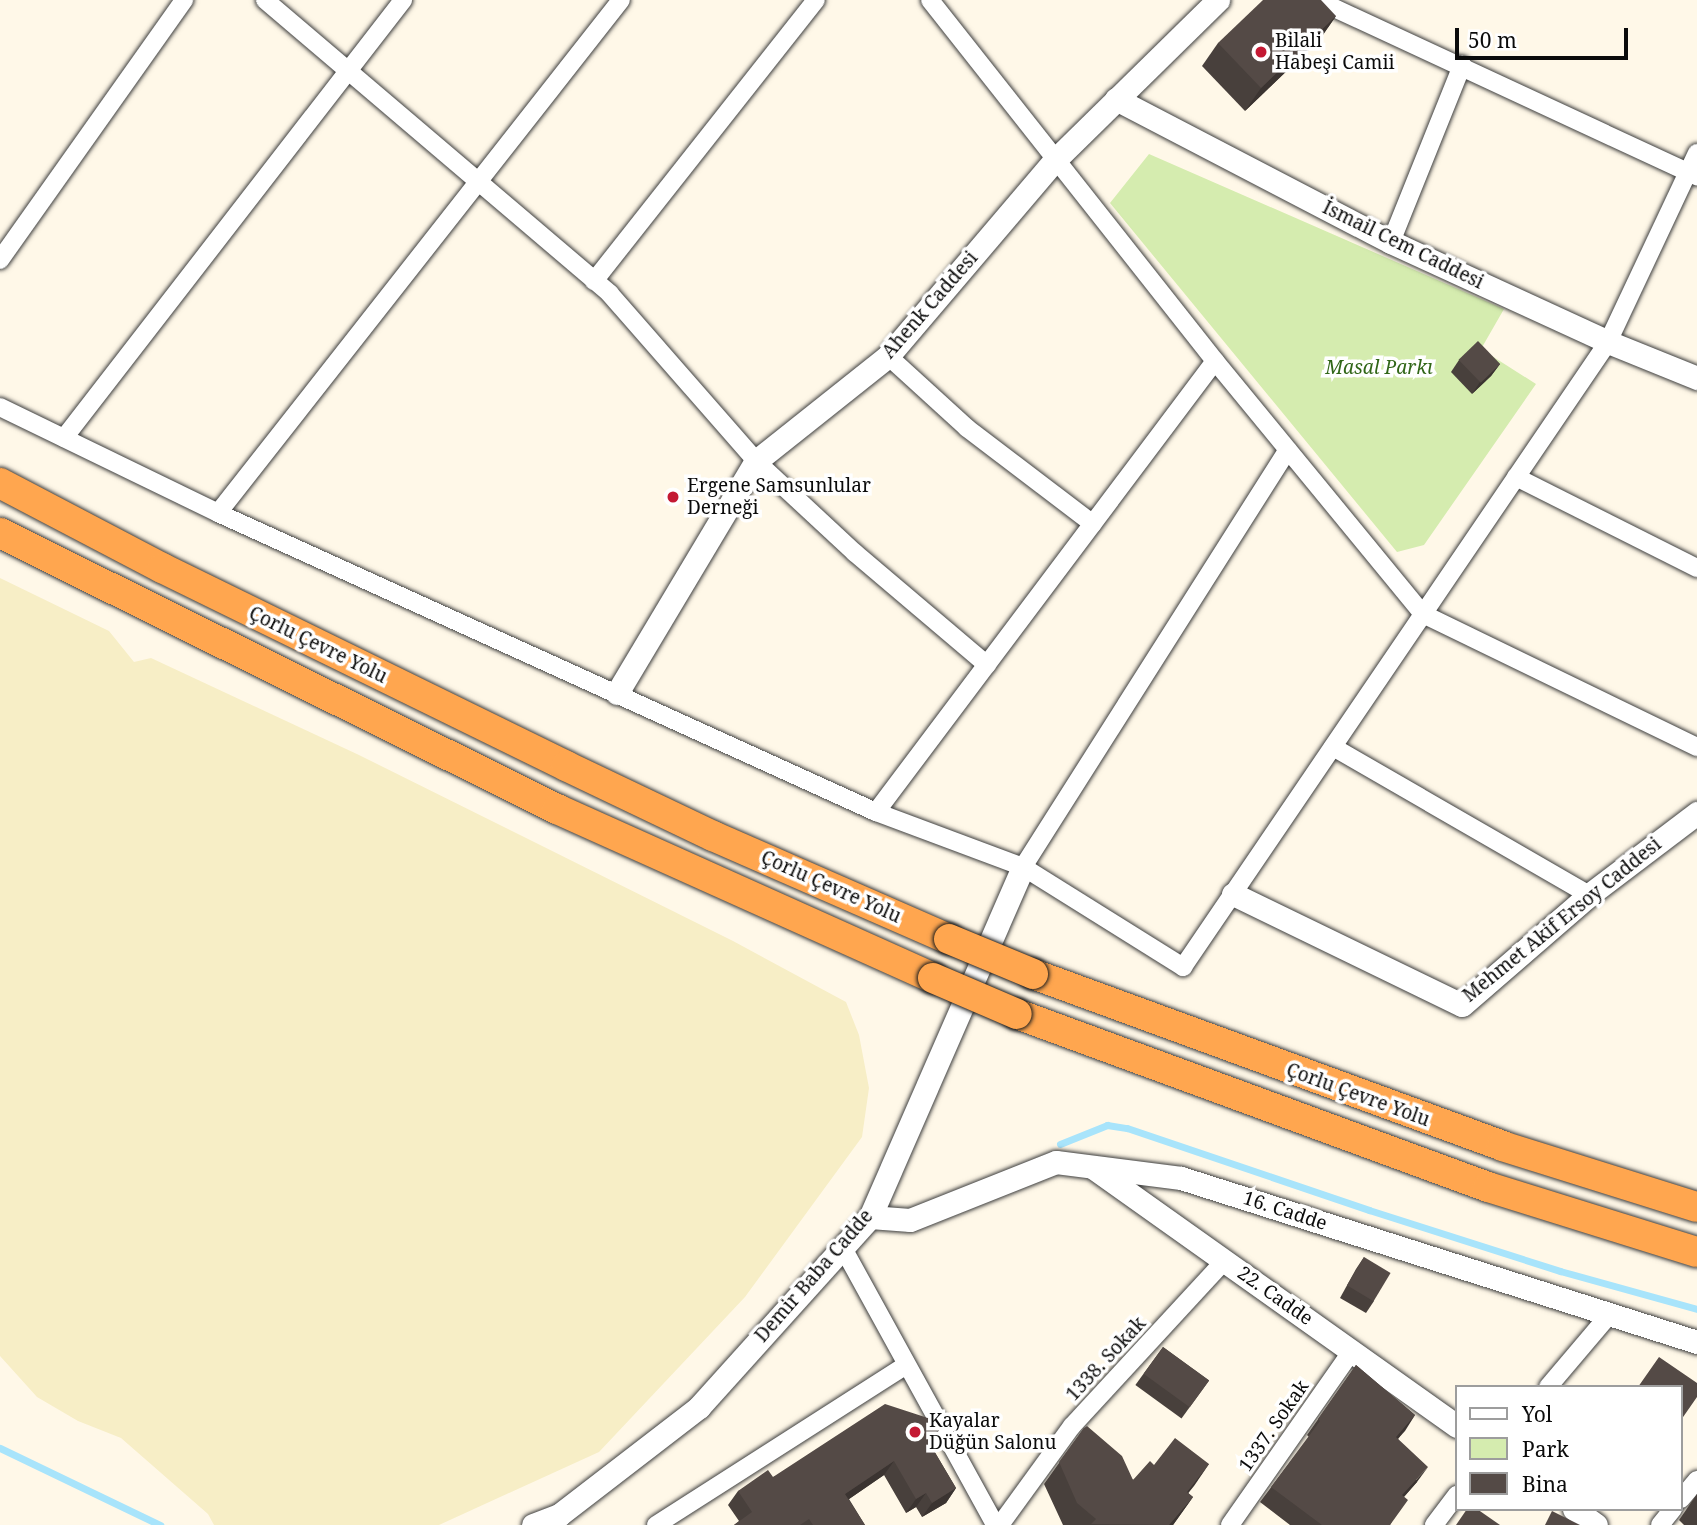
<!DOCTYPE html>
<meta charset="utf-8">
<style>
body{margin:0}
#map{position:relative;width:1697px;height:1525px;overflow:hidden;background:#fff8e8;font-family:"Noto Serif",serif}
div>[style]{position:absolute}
.farmland>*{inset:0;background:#f7eec6}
.green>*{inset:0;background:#d5ecaf}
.stream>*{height:7px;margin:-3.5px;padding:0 3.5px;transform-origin:3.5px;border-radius:3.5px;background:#a8e4fb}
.roads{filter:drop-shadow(0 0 2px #3e3e3e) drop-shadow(0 0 2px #3e3e3e)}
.minor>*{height:18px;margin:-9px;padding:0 9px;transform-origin:9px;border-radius:9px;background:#fff}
.tertiary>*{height:23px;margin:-11.5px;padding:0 11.5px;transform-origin:11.5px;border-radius:11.5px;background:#fff}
.trunk>*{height:30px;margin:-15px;padding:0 15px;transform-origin:15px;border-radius:15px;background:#ffa64f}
.bridges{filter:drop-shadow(0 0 2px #1c1c1c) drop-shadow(0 0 2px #1c1c1c)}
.trunk-bridge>*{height:30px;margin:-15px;padding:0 15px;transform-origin:15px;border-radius:15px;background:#ffa64f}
.wall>*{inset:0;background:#48403c;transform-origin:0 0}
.shaded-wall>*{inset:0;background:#3b3431}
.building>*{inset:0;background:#544a46;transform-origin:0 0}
.dots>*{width:19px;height:19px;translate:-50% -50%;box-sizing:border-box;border:4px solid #fff;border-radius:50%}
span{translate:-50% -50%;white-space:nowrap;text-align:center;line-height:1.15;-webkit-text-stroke:7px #fff;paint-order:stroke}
.poi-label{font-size:19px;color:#0b0b0b}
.left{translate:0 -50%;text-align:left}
.street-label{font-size:19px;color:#0b0b0b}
.park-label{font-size:19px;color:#306617;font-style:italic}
.legend{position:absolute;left:1455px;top:1385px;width:228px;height:126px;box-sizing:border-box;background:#fff;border:2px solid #9d9d9d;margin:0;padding:9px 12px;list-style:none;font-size:21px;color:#0b0b0b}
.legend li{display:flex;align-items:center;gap:14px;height:35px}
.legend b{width:35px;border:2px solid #9d9d9d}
.scale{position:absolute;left:1455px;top:28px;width:173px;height:32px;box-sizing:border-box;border:4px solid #0b0b0b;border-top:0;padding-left:9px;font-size:21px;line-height:24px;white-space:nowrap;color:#0b0b0b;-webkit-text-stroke:5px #fff;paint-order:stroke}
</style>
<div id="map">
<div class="farmland">
<div style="clip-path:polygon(0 578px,109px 631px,134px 662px,151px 658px,359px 755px,733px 941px,846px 1002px,859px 1035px,869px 1088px,862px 1137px,745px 1297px,599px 1452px,439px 1525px,214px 1525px,208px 1514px,121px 1438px,78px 1421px,37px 1397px,0 1356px)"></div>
</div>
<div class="green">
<div style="clip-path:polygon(1149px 154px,1504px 309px,1481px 349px,1536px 384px,1424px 545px,1397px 552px,1110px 203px)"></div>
</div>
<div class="stream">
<div style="left:1060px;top:1144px;width:51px;rotate:-22deg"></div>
<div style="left:1107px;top:1125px;width:20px;rotate:9deg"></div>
<div style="left:1127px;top:1128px;width:256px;rotate:18.7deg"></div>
<div style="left:1369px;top:1210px;width:201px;rotate:17.7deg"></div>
<div style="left:1560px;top:1271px;width:142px;rotate:15.5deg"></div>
<div style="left:0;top:1448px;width:178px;rotate:25.7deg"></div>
</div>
<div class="roads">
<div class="minor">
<div style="left:265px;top:0;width:453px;rotate:40.4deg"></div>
<div style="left:610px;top:294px;width:222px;rotate:48.8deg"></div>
<div style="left:756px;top:461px;width:135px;rotate:42.9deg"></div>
<div style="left:855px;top:553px;width:173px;rotate:40.3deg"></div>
<div style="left:930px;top:0;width:460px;rotate:51.7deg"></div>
<div style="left:1215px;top:361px;width:328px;rotate:50.6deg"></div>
<div style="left:1423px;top:614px;width:305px;rotate:25.9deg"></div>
<div style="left:1317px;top:0;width:419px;rotate:24.9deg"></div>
<div style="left:1391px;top:242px;width:191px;rotate:-68.1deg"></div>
<div style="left:0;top:260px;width:319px;rotate:-54.7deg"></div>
<div style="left:594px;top:281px;width:358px;rotate:-51.7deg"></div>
<div style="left:888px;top:356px;width:107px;rotate:42.3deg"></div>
<div style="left:967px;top:428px;width:158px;rotate:37.3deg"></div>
<div style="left:0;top:407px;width:242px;rotate:25.9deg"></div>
<div style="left:218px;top:513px;width:723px;rotate:24.44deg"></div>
<div style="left:876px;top:812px;width:157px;rotate:20.5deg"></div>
<div style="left:1023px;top:867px;width:189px;rotate:32deg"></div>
<div style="left:1183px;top:967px;width:756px;rotate:-55.78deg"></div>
<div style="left:1608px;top:342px;width:209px;rotate:-64.8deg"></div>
<div style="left:64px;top:438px;width:554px;rotate:-52.26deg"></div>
<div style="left:1516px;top:477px;width:203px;rotate:26.7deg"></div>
<div style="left:218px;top:513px;width:652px;rotate:-51.85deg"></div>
<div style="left:1333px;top:747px;width:296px;rotate:30deg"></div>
<div style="left:876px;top:812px;width:564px;rotate:-53.07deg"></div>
<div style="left:1023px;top:867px;width:494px;rotate:-57.6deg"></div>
<div style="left:843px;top:1248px;width:316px;rotate:61.2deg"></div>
<div style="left:1548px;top:1387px;width:96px;rotate:-49.7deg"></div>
<div style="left:1681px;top:1499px;width:25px;rotate:-50deg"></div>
<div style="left:656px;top:1525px;width:295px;rotate:-32.6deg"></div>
<div style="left:1000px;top:1525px;width:122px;rotate:-54deg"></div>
<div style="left:1072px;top:1426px;width:224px;rotate:-47.3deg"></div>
<div style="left:1230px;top:1525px;width:213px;rotate:-55deg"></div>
<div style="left:1434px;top:1525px;width:38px;rotate:-53deg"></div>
<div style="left:1660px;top:1525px;width:21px;rotate:-51deg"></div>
</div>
<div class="tertiary">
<div style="left:1116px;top:99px;width:310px;rotate:27.5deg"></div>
<div style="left:1391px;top:242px;width:239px;rotate:24.7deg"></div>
<div style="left:1608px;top:342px;width:96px;rotate:22deg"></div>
<div style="left:617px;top:693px;width:270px;rotate:-59.1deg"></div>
<div style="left:756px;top:461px;width:169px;rotate:-38.5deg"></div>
<div style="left:888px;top:356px;width:256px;rotate:-49.6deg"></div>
<div style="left:1054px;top:161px;width:230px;rotate:-44.5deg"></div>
<div style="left:1233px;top:894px;width:254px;rotate:25.9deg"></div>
<div style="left:1462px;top:1005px;width:168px;rotate:-40.9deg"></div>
<div style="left:1589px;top:895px;width:136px;rotate:-37.2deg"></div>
<div style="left:1095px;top:1169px;width:444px;rotate:35.4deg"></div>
<div style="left:870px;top:1217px;width:40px;rotate:4.3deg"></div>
<div style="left:910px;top:1220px;width:157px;rotate:-21.7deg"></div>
<div style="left:1056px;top:1162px;width:126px;rotate:7.3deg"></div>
<div style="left:1181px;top:1178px;width:541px;rotate:17.63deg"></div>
<div style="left:1574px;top:1509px;width:27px;rotate:36deg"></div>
<div style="left:533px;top:1525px;width:28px;rotate:-21deg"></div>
<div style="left:559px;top:1515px;width:177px;rotate:-37.6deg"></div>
<div style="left:699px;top:1407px;width:256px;rotate:-48deg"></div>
<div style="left:870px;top:1217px;width:382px;rotate:-66.4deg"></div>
</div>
<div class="trunk">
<div style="left:0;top:483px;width:183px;rotate:27.7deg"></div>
<div style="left:162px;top:568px;width:450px;rotate:26.1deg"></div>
<div style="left:566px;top:766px;width:163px;rotate:25.5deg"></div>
<div style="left:713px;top:836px;width:257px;rotate:23.6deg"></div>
<div style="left:0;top:533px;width:622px;rotate:26.36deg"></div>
<div style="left:557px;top:809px;width:412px;rotate:24.2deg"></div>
<div style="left:1033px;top:974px;width:500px;rotate:20.1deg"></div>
<div style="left:1502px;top:1146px;width:204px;rotate:17.4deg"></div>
<div style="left:1017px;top:1014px;width:502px;rotate:20.17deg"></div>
<div style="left:1488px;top:1187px;width:219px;rotate:17.3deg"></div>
</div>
</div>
<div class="bridges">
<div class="trunk-bridge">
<div style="left:949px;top:939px;width:91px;rotate:22.6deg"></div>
<div style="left:933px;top:978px;width:91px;rotate:23.2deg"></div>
</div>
</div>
<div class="wall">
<div style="clip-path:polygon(1336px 16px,1320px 39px,1245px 111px,1202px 66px,1218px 43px)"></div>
<div style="clip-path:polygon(1459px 360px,1500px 364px,1491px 376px,1472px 394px,1451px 372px)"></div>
<div style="clip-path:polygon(1364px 1257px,1374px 1301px,1366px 1313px,1340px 1298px,1356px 1269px)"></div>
<div style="left:1163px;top:1347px;width:57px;height:47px;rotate:36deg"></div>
<div style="clip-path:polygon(1356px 1365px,1415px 1415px,1398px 1439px,1417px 1482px,1404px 1497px,1390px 1525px,1290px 1525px,1260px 1502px,1309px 1437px,1307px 1435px)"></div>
<div style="clip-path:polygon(1084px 1428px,1133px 1480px,1154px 1465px,1209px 1464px,1188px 1493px,1193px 1497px,1173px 1525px,1063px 1525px,1044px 1484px)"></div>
<div style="clip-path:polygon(939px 1430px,930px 1444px,956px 1488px,946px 1503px,922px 1517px,916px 1507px,906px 1513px,884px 1475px,849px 1499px,865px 1525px,734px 1525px,739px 1521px,728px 1505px,738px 1491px,773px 1477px)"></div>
<div style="clip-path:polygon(1697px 1494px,1697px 1525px,1684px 1525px,1679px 1520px)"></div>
</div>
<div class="shaded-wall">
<div style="clip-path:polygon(1336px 16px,1320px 39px,1245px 111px,1261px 88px)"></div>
<div style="clip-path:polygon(1500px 364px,1491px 376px,1472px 394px,1480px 382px)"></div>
<div style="clip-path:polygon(1415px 1415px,1405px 1431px,1385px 1453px,1396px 1437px)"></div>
<div style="clip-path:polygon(939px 1430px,929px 1444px,927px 1439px)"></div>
<div style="clip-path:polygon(894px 1461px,884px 1475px,836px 1508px,845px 1494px)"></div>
<div style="clip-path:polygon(1209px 1464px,1194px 1486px,1172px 1513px,1187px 1492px)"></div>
<div style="clip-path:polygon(1428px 1467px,1417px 1482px,1391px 1511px,1402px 1495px)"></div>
<div style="clip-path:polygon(956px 1488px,946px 1503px,922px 1517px,932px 1503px)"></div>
<div style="clip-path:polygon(926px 1493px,916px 1507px,906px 1513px,916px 1499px)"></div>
<div style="clip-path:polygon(1193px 1497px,1173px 1525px,1169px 1525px)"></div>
</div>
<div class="building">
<div style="clip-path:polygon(1263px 0,1321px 0,1336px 16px,1261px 88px,1218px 43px)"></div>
<div style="left:1478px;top:341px;width:32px;height:27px;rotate:46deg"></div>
<div style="left:1364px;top:1257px;width:31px;height:33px;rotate:31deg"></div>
<div style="left:1163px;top:1347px;width:57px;height:33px;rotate:36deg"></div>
<div style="clip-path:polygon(1659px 1357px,1697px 1383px,1697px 1397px,1681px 1420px,1681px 1387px,1638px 1387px)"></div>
<div style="clip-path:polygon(1356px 1365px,1415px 1415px,1396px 1437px,1428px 1467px,1402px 1495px,1408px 1500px,1390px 1525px,1322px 1525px,1271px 1487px,1320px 1421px,1318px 1419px)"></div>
<div style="clip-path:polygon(885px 1404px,934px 1420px,939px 1430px,927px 1439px,956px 1488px,932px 1503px,926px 1493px,916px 1499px,894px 1461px,845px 1494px,865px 1525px,813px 1525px,809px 1519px,800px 1525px,734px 1525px,752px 1512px,738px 1491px,768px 1470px,773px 1477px)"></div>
<div style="clip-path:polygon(1087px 1426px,1122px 1456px,1133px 1480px,1150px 1461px,1154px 1465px,1175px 1438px,1209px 1464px,1187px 1492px,1193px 1497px,1169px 1525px,1091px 1524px,1096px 1519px,1077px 1503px,1059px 1462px,1084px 1428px)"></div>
<div style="clip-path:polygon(1467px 1509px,1477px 1509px,1500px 1525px,1456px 1525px)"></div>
<div style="clip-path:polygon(1552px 1511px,1580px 1525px,1545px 1525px)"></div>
</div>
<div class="dots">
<div style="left:1261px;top:52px;background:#c41933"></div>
<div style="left:673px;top:497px;background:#c41933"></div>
<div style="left:915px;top:1432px;background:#c41933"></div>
</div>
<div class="poi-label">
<span class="left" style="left:1275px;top:52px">Bilali<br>Habeşi Camii</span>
<span class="left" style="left:687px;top:497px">Ergene Samsunlular<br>Derneği</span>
<span class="left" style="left:929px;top:1432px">Kayalar<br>Düğün Salonu</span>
</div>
<div class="street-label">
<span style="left:1403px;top:245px;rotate:26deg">İsmail Cem Caddesi</span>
<span style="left:930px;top:305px;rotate:-49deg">Ahenk Caddesi</span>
<span style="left:318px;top:645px;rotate:26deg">Çorlu Çevre Yolu</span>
<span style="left:831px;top:887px;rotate:24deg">Çorlu Çevre Yolu</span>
<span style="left:1562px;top:920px;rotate:-39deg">Mehmet Akif Ersoy Caddesi</span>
<span style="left:1358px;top:1095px;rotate:20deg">Çorlu Çevre Yolu</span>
<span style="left:1285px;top:1211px;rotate:18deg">16. Cadde</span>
<span style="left:814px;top:1276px;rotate:-49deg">Demir Baba Cadde</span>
<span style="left:1275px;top:1296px;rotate:35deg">22. Cadde</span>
<span style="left:1106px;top:1359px;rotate:-47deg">1338. Sokak</span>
<span style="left:1274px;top:1426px;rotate:-55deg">1337. Sokak</span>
</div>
<div class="park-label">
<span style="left:1379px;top:368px">Masal Parkı</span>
</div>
<ul class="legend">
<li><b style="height:9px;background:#fff"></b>Yol</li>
<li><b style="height:19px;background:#d5ecaf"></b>Park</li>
<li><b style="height:19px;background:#544a46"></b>Bina</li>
</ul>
<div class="scale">50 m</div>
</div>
